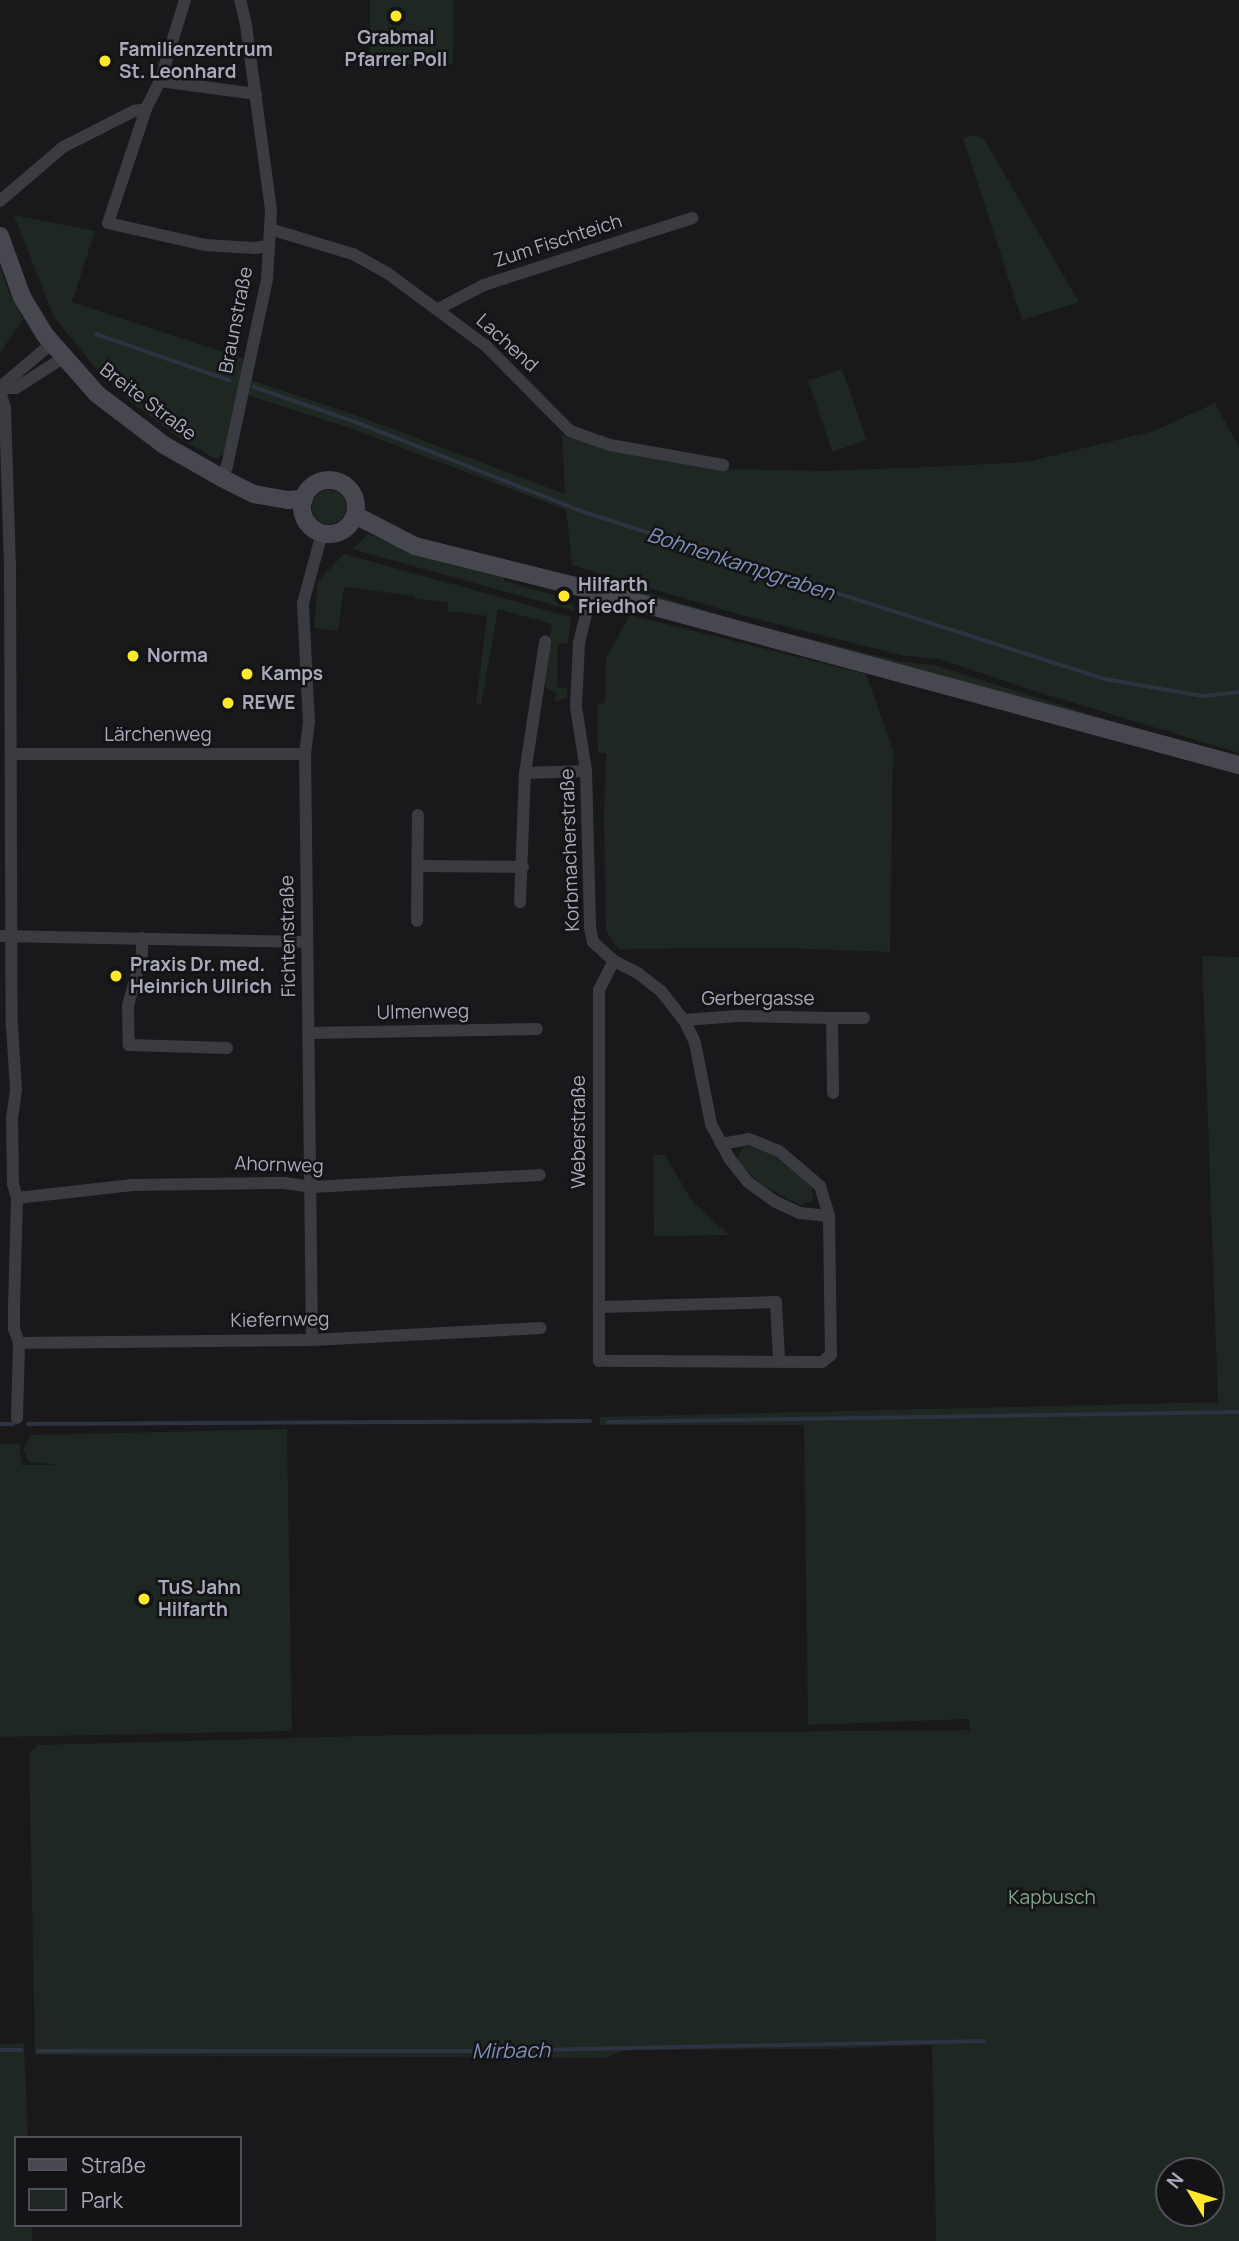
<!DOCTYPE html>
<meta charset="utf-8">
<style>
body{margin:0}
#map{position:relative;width:1239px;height:2241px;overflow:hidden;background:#19181b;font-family:Manrope,sans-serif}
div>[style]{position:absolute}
.green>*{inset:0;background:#1e2721;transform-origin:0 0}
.round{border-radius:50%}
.stream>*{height:3.5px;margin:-1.75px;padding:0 1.75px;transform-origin:1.75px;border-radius:1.75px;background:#2d3340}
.street>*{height:12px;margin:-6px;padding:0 6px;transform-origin:6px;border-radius:6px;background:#3b3b42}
.secondary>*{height:18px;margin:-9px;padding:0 9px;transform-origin:9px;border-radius:9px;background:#474750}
.secondary>.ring{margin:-9px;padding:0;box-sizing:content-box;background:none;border:18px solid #474750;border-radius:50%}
.dots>*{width:19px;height:19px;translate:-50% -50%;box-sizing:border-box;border:4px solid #141316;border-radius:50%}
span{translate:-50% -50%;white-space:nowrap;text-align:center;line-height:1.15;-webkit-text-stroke:5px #141316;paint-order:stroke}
.poi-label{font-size:19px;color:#a9abbc;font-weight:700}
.left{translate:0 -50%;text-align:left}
.street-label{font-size:19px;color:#a9abbc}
.park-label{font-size:19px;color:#7fa88b}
.water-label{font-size:21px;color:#7e90b9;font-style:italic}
.legend{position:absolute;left:14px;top:2136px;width:228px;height:91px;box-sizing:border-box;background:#141316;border:2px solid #505058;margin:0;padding:9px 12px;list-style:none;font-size:21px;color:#a9abbc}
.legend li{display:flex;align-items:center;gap:14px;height:35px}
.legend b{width:35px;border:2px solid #505058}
.north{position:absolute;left:1155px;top:2157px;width:70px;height:70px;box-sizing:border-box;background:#141316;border:2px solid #505058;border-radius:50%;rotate:308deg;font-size:19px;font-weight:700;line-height:28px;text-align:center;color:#a9abbc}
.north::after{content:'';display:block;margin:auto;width:24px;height:32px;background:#ffe82c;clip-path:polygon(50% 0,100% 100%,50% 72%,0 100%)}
</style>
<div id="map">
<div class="green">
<div style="left:370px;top:0;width:83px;height:64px"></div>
<div style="clip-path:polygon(974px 135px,984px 139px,1079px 302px,1022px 320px,963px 138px)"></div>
<div style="clip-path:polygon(14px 215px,95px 231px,72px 302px,244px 359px,224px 454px,216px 459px,182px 440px,131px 402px,99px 372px,54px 317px)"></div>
<div style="clip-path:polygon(0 266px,7px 288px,23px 319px,0 353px)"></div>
<div style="left:842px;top:369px;width:75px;height:36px;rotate:71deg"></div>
<div style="clip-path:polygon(251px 380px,361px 417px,565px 494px,562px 436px,724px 469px,827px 471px,927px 467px,1027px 462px,1154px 431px,1215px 403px,1239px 447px,1239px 753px,1038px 692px,939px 659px,905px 656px,741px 615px,572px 565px,566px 510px,347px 427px,247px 395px)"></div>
<div class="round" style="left:312px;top:490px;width:34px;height:34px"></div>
<div style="clip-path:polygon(368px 534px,412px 552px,505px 577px,504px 581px,554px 595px,555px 591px,570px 599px,575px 611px,352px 549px)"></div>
<div style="clip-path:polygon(344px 554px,571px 617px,568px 643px,558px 644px,557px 687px,567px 688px,567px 698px,555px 702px,556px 692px,547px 689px,544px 683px,552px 624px,498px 609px,481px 705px,476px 704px,487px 616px,447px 611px,448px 602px,415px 599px,415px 596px,344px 587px,338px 631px,314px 628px,318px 581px)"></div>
<div style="clip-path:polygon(609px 581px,746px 623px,903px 662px,934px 665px,1155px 735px,700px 612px,608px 584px)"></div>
<div style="clip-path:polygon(630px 615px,866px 674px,893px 750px,890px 952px,780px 948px,618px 949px,606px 931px,604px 818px,606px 753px,598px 753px,597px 704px,605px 703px,606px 658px)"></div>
<div style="clip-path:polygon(evenodd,1202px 956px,1239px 957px,1239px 2241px,936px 2241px,932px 2045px,827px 2049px,626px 2050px,605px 2058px,35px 2055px,29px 1753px,38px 1745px,398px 1735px,970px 1730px,969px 1719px,808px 1725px,804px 1425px,599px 1425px,600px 1417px,1218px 1402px,1202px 956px,1211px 2171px,1211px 2213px,1169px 2213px,1169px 2171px,1211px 2171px)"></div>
<div style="clip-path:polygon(744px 1147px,752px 1147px,775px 1156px,812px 1187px,813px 1200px,803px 1205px,796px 1203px,761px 1184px,740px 1164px,737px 1158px)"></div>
<div style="clip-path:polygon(653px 1155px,665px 1155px,692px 1201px,729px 1235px,654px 1236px)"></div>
<div style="clip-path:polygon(287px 1429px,292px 1731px,0 1737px,0 1444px,20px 1444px,21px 1465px,59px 1465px,29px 1462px,23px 1449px,31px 1435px)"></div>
<div style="clip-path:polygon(24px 2043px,28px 2138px,16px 2138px,16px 2225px,32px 2225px,32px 2241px,0 2241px,0 2044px)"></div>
</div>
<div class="stream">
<div style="left:96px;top:334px;width:141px;rotate:19.1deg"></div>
<div style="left:254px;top:387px;width:105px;rotate:19deg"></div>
<div style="left:353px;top:421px;width:248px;rotate:21.5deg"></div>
<div style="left:584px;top:512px;width:547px;rotate:17.77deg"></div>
<div style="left:1105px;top:679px;width:99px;rotate:9.8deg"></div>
<div style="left:1203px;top:696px;width:36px;rotate:-6deg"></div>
<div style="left:608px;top:1422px;width:631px;rotate:-0.91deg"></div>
<div style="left:0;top:1424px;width:13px"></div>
<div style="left:28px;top:1424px;width:562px;rotate:-0.31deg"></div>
<div style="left:0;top:2050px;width:21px"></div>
<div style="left:38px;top:2051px;width:441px"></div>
<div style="left:479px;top:2051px;width:505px;rotate:-1.13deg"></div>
</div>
<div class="street">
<div style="left:185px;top:0;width:85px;rotate:107.2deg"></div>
<div style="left:160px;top:81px;width:31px;rotate:117deg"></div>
<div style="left:146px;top:109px;width:120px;rotate:108.4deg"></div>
<div style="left:108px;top:223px;width:99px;rotate:12.8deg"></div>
<div style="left:205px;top:245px;width:50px;rotate:3.4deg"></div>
<div style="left:255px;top:248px;width:13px;rotate:-9deg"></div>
<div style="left:160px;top:81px;width:97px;rotate:7.7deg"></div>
<div style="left:0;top:201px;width:83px;rotate:-40.6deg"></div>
<div style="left:63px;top:147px;width:80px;rotate:-26.9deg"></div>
<div style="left:134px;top:111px;width:12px;rotate:-9deg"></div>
<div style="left:270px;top:229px;width:87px;rotate:16.8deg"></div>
<div style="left:353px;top:254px;width:38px;rotate:29deg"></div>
<div style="left:386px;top:272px;width:124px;rotate:36.5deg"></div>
<div style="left:486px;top:346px;width:120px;rotate:45.3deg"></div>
<div style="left:570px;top:431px;width:42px;rotate:19.3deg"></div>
<div style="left:610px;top:445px;width:115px;rotate:10deg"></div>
<div style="left:438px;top:309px;width:52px;rotate:-27.6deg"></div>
<div style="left:484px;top:285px;width:219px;rotate:-17.8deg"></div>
<div style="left:0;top:387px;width:67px;rotate:-40.1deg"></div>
<div style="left:0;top:388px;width:16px"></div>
<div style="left:16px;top:388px;width:56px;rotate:-32.6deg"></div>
<div style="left:0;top:391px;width:18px;rotate:74deg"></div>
<div style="left:5px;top:408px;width:158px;rotate:88.2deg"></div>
<div style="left:10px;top:566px;width:460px;rotate:89.8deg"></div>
<div style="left:12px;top:1026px;width:64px;rotate:86.4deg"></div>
<div style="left:16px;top:1090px;width:29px;rotate:98deg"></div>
<div style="left:12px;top:1119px;width:65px;rotate:89.1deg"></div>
<div style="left:13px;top:1184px;width:15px;rotate:74deg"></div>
<div style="left:17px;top:1198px;width:108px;rotate:91.6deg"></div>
<div style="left:14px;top:1306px;width:23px;rotate:90deg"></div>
<div style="left:14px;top:1329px;width:15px;rotate:70deg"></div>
<div style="left:19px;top:1343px;width:75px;rotate:91.5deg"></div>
<div style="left:222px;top:478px;width:13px;rotate:-67deg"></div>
<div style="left:227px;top:466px;width:191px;rotate:-77.9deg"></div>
<div style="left:267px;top:279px;width:69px;rotate:-86.7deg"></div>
<div style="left:271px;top:210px;width:187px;rotate:-97.7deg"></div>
<div style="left:246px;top:25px;width:26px;rotate:-103deg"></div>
<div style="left:592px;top:590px;width:55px;rotate:103.8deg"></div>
<div style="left:579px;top:643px;width:64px;rotate:92.7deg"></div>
<div style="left:576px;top:707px;width:65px;rotate:81.1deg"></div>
<div style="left:586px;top:771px;width:157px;rotate:88.5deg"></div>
<div style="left:590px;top:928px;width:14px;rotate:78deg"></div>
<div style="left:593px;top:942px;width:28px;rotate:42deg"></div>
<div style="left:614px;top:961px;width:28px;rotate:27deg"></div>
<div style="left:639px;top:974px;width:28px;rotate:38deg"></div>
<div style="left:661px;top:991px;width:37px;rotate:52deg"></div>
<div style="left:684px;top:1020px;width:25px;rotate:64deg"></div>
<div style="left:695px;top:1043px;width:83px;rotate:78.8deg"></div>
<div style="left:711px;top:1124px;width:38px;rotate:62deg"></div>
<div style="left:729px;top:1158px;width:31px;rotate:52deg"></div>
<div style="left:748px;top:1182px;width:34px;rotate:36deg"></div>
<div style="left:776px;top:1202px;width:26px;rotate:25deg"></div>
<div style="left:800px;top:1213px;width:29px;rotate:6deg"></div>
<div style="left:829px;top:1216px;width:139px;rotate:89.2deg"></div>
<div style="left:831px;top:1355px;width:11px;rotate:142deg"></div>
<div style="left:822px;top:1362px;width:223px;rotate:-179.7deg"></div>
<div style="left:599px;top:1361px;width:371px;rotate:-90deg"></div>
<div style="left:599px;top:990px;width:33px;rotate:-63deg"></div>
<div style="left:11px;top:754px;width:294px"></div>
<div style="left:525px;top:773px;width:133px;rotate:-81.3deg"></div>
<div style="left:418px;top:866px;width:105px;rotate:0.5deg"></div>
<div style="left:520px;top:902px;width:129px;rotate:-87.8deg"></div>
<div style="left:525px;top:773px;width:61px;rotate:-1.9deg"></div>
<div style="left:417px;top:921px;width:106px;rotate:-89.5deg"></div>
<div style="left:0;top:936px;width:306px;rotate:1.1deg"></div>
<div style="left:142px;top:938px;width:16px;rotate:90deg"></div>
<div style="left:142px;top:954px;width:54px;rotate:105.1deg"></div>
<div style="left:128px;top:1006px;width:39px;rotate:89deg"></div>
<div style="left:129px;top:1045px;width:98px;rotate:1.8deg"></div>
<div style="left:832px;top:1018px;width:32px"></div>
<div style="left:684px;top:1020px;width:54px;rotate:-4.2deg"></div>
<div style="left:738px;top:1016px;width:94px;rotate:1.2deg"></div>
<div style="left:832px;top:1018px;width:75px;rotate:89.2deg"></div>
<div style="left:309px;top:1033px;width:228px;rotate:-1deg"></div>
<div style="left:721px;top:1144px;width:28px;rotate:-10deg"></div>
<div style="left:749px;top:1139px;width:32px;rotate:22deg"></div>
<div style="left:779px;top:1151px;width:54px;rotate:40.5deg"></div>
<div style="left:820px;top:1186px;width:31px;rotate:73deg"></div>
<div style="left:17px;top:1198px;width:116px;rotate:-6.4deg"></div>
<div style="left:132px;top:1185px;width:152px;rotate:-0.8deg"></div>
<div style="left:284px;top:1183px;width:27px;rotate:8deg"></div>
<div style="left:311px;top:1187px;width:229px;rotate:-3deg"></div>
<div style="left:601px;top:1307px;width:175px;rotate:-1.6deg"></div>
<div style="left:776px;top:1302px;width:58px;rotate:87deg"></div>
<div style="left:312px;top:1340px;width:586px;rotate:-90.68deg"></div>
<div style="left:305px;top:754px;width:31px;rotate:-83deg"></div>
<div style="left:309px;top:723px;width:120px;rotate:-92.9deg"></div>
<div style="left:303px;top:603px;width:73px;rotate:-74.8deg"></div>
<div style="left:19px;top:1343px;width:293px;rotate:-0.6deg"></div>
<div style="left:312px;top:1340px;width:229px;rotate:-3deg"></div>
</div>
<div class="secondary">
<div style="left:0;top:236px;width:65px;rotate:70.2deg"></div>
<div style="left:22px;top:297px;width:44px;rotate:58.8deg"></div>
<div style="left:45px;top:335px;width:79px;rotate:48.6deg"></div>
<div style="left:97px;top:394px;width:84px;rotate:37.3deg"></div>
<div style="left:164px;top:445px;width:67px;rotate:29.6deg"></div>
<div style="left:222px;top:478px;width:36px;rotate:27deg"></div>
<div style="left:254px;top:494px;width:35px;rotate:10deg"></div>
<div style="left:288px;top:500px;width:16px;rotate:-4deg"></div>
<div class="ring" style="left:302px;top:480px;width:36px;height:36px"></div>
<div style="left:355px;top:515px;width:68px;rotate:27.3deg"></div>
<div style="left:415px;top:546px;width:182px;rotate:14deg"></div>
<div style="left:592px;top:590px;width:670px;rotate:15.14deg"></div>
</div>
<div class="dots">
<div style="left:396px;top:16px;background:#ffe82c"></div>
<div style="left:105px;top:61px;background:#ffe82c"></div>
<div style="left:564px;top:596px;background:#ffe82c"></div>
<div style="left:133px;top:656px;background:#ffe82c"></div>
<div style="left:247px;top:674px;background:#ffe82c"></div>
<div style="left:228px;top:703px;background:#ffe82c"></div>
<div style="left:116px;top:976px;background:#ffe82c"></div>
<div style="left:144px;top:1599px;background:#ffe82c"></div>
</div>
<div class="poi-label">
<span style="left:396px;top:49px">Grabmal<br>Pfarrer Poll</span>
<span class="left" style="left:119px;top:61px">Familienzentrum<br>St. Leonhard</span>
<span class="left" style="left:578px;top:596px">Hilfarth<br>Friedhof</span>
<span class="left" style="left:147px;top:656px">Norma</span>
<span class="left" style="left:261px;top:674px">Kamps</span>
<span class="left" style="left:242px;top:703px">REWE</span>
<span class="left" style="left:130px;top:976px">Praxis Dr. med.<br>Heinrich Ullrich</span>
<span class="left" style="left:158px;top:1599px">TuS Jahn<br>Hilfarth</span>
</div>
<div class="street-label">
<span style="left:558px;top:241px;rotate:-18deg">Zum Fischteich</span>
<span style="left:236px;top:320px;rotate:-79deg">Braunstraße</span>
<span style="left:507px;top:343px;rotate:42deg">Lachend</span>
<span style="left:148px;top:402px;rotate:37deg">Breite Straße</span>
<span style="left:158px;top:735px">Lärchenweg</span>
<span style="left:570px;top:850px;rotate:-92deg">Korbmacherstraße</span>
<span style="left:288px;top:936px;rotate:-91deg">Fichtenstraße</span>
<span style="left:758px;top:999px">Gerbergasse</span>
<span style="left:423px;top:1012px;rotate:-1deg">Ulmenweg</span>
<span style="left:579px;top:1132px;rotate:-90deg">Weberstraße</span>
<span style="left:279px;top:1165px;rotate:2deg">Ahornweg</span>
<span style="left:280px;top:1320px;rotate:-1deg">Kiefernweg</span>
</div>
<div class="park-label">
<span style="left:1052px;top:1898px">Kapbusch</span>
</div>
<div class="water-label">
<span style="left:741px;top:563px;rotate:18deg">Bohnenkampgraben</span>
<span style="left:511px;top:2050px;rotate:-1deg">Mirbach</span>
</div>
<ul class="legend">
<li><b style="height:9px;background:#474750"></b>Straße</li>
<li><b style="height:19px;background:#1e2721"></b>Park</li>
</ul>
<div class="north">N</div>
</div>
